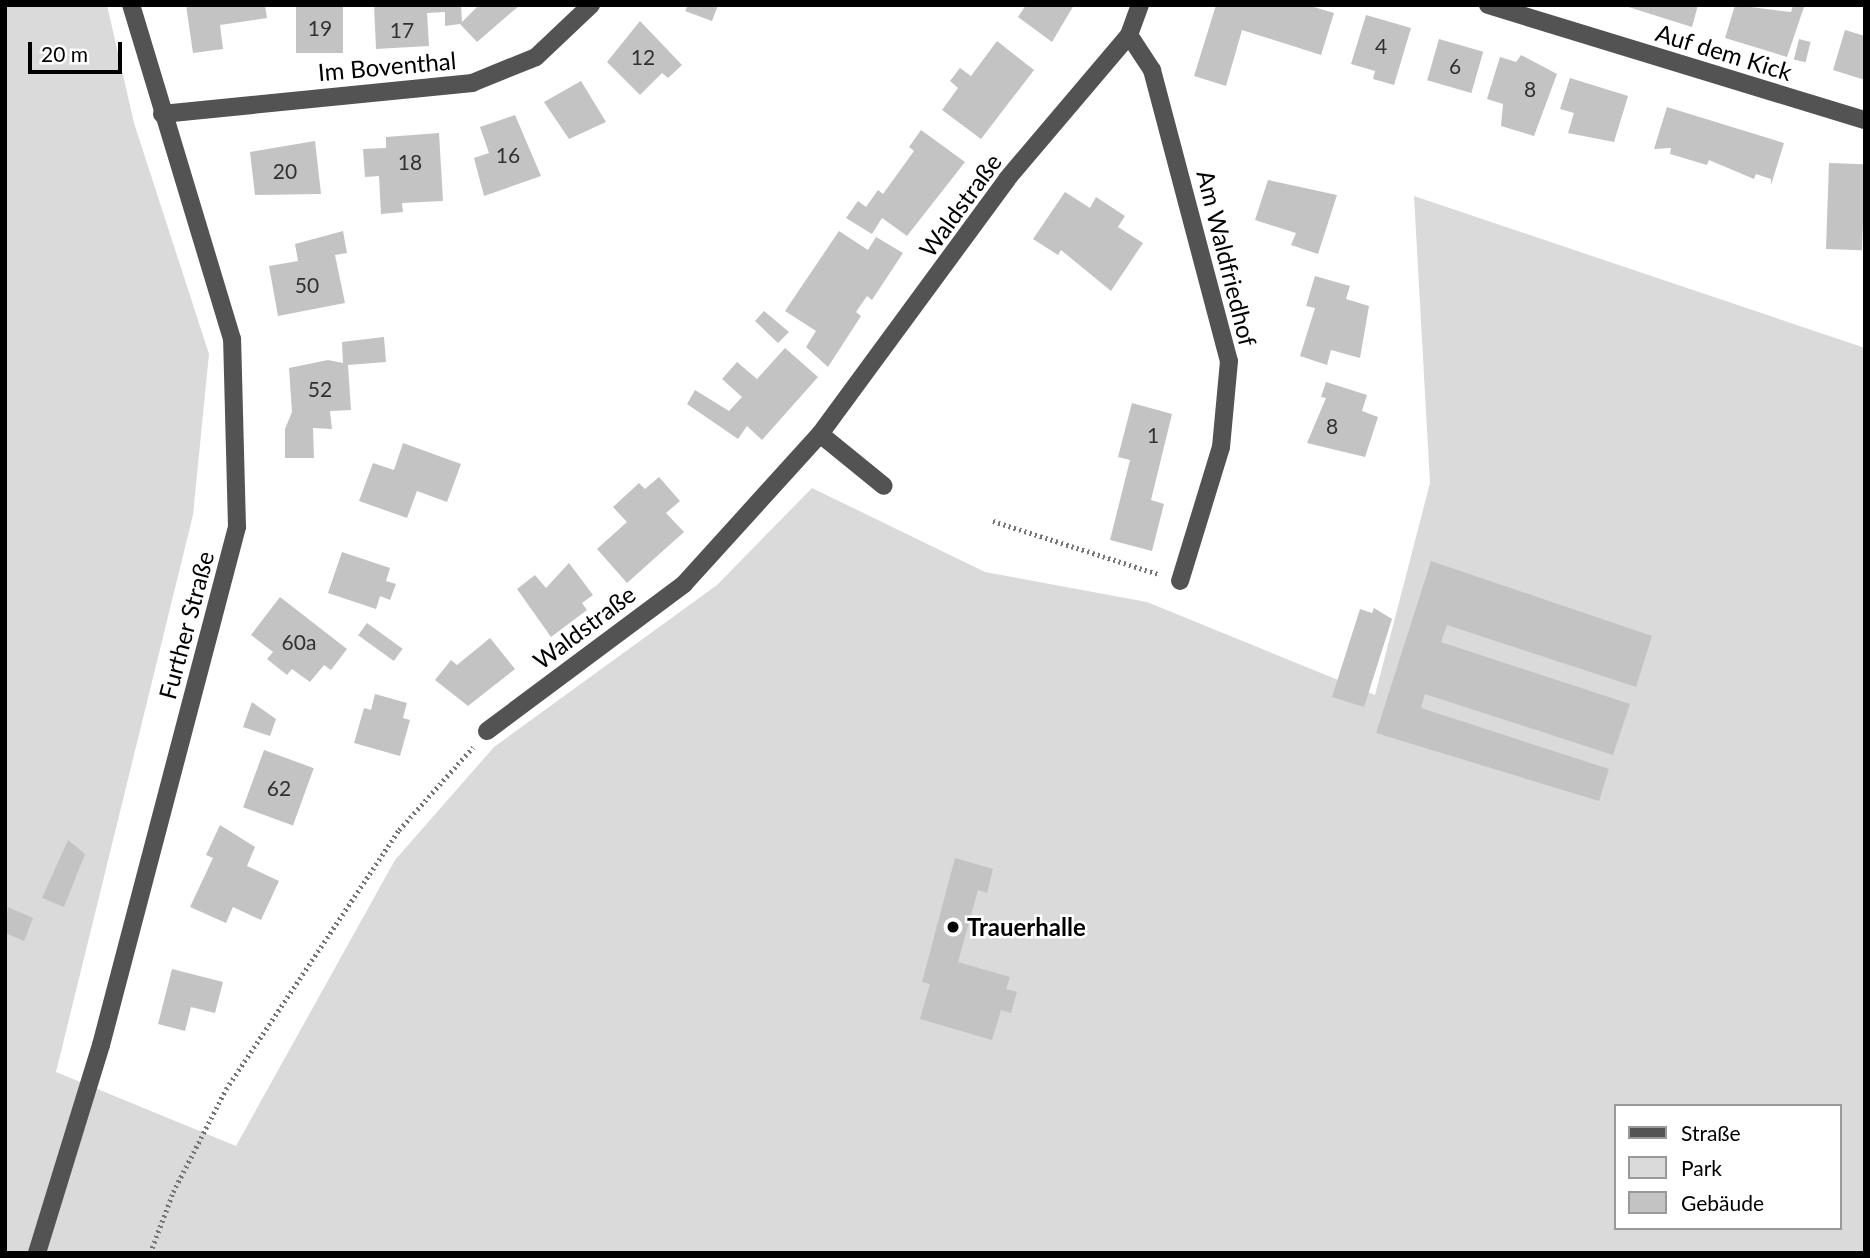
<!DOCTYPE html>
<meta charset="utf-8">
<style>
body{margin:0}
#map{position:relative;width:1870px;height:1258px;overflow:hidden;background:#fff;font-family:Lato,sans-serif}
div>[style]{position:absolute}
.green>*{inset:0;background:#dadada}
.building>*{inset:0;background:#c3c3c3;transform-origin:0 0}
.path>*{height:4.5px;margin-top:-2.25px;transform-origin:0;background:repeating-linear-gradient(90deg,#757575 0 2px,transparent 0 5.5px)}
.minor>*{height:18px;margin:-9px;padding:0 9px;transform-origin:9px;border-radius:9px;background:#535353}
.dots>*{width:19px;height:19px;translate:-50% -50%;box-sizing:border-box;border:4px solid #fff;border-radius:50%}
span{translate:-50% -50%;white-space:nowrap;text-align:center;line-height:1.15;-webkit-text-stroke:5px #fff;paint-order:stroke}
.number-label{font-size:21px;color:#313131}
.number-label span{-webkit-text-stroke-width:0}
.street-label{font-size:24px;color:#000}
.poi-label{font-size:24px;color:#000;font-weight:700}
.left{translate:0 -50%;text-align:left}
.frame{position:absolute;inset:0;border:7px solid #000;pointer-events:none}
.legend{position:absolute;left:1614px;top:1104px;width:228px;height:126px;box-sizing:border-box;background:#fff;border:2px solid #999;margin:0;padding:9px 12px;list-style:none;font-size:21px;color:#000}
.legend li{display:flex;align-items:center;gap:14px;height:35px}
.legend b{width:35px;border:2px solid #999}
.scale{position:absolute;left:28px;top:42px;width:94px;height:32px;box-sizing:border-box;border:4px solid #000;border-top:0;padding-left:9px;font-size:21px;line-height:24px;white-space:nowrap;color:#000;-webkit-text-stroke:5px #fff;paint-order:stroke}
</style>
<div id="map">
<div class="green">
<div style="clip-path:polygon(evenodd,5px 5px,107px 5px,134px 123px,209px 354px,193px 515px,56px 1072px,236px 1146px,395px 860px,494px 747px,717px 585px,812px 488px,985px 572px,1147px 602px,1375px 695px,1430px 483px,1414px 196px,1865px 348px,1865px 1253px,5px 1253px,5px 5px,1616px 1106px,1840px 1106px,1840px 1228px,1616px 1228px,1616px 1106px)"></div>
</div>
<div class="building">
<div style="clip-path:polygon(186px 5px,265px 5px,267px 18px,220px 25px,223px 49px,193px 53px)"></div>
<div style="left:296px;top:5px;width:47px;height:48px"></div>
<div style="clip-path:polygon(374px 5px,461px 5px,462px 22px,479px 5px,520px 5px,477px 42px,460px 24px,445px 26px,445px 12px,427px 13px,429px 46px,376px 49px)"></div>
<div style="clip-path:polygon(688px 5px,718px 5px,712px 21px,685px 11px)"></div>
<div style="clip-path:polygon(1026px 5px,1074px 5px,1052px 42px,1018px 17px)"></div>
<div style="clip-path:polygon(1216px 5px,1307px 5px,1334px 13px,1321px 55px,1242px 30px,1226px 86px,1194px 76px)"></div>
<div style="clip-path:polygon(1622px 5px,1698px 5px,1692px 27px)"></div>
<div style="clip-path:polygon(1735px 5px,1791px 12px,1793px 5px,1804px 7px,1787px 57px,1725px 38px)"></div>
<div style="clip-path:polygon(1366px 15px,1411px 28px,1394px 85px,1373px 79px,1375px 71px,1351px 64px)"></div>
<div style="clip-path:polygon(640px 21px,682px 65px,668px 78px,662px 73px,640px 95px,607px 62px)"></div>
<div style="clip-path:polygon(1845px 30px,1865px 36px,1865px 80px,1833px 70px)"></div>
<div style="left:1439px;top:39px;width:46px;height:43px;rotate:16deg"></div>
<div style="left:1799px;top:39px;width:12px;height:21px;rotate:14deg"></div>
<div style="clip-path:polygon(997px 41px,1034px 70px,981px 139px,942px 110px,958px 88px,950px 81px,960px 68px,971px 76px)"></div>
<div style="clip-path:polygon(1521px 55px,1557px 74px,1534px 136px,1501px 126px,1503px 104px,1487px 99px,1500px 57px,1516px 62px)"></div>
<div style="clip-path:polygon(1570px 78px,1628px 96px,1614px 142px,1568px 133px,1574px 113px,1560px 109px)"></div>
<div style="clip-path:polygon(581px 81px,606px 122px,569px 139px,544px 102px)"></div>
<div style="clip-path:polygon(1667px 107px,1784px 143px,1771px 185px,1771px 179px,1756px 174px,1754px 179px,1709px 160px,1707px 165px,1670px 154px,1671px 148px,1654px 149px)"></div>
<div style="clip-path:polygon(515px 115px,541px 176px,484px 196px,474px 158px,489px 153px,480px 127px)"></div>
<div style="clip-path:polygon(921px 130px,965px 162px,907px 236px,882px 218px,872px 234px,846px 218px,858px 201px,866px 207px,878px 190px,883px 194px,914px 151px,909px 147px)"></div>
<div style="clip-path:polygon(439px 133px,443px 201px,402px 203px,403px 212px,381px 214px,379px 176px,365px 177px,363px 149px,386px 148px,386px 137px)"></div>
<div style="clip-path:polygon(315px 141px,321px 194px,255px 195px,250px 152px)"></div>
<div style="left:1829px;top:163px;width:36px;height:86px;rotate:2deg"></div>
<div style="clip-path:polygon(1268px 180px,1337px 195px,1318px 254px,1291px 245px,1296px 233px,1255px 220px)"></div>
<div style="clip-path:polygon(1065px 192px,1090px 208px,1096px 197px,1125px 216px,1118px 227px,1143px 243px,1111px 291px,1061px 250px,1058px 255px,1033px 239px)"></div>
<div style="clip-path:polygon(343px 231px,347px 253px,335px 255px,345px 303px,278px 316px,269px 266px,298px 261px,295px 244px)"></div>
<div style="clip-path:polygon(839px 231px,868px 250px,876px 237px,903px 253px,872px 300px,867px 296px,856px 312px,861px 316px,828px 367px,806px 347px,816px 331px,785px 311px)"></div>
<div style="clip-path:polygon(1315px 276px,1350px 286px,1346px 299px,1369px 306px,1360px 358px,1331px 350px,1327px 365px,1300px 356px,1315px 308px,1306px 306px)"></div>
<div style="clip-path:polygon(764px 311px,789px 332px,778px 343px,755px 321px)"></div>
<div style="clip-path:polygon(384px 337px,386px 362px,348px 365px,351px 410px,330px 411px,332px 429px,313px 428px,314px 458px,285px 458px,285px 429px,292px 412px,289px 368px,328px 360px,343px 363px,342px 342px)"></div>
<div style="clip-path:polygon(785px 348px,818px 377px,762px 440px,747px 426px,738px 439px,687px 404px,695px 390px,729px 411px,742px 397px,722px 379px,737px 362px,757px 379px)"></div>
<div style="clip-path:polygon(1326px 382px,1367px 395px,1362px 411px,1378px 417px,1365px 457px,1307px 443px,1326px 398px,1321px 397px)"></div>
<div style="clip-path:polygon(1132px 403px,1172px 414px,1151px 500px,1164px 504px,1152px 551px,1110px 540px,1130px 460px,1118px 457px)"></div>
<div style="clip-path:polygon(403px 443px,461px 464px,447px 502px,417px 491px,407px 518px,359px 501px,373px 463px,394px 470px)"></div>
<div style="clip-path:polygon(659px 477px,680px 501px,666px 513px,684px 532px,627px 583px,597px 549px,627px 522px,613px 507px,639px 483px,645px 489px)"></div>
<div style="clip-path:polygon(342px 552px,390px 568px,386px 581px,396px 584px,390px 600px,380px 596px,376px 609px,328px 593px)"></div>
<div style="clip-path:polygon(1431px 561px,1652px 636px,1636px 687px,1447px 625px,1441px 642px,1630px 704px,1613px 755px,1425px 694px,1421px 708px,1609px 769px,1599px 801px,1376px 733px)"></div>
<div style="clip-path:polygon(569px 563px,593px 595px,582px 603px,587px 610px,551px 637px,517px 589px,535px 575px,546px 588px)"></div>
<div style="clip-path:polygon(280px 597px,347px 649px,331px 670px,324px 665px,310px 682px,292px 669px,287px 675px,267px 659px,273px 652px,251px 635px)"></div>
<div style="clip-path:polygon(1374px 608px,1392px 619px,1364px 707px,1332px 697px,1360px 609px,1372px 613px)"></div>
<div style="left:367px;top:623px;width:44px;height:15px;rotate:36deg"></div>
<div style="clip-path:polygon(490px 638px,515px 669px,468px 706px,435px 680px,451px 660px,457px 665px)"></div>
<div style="clip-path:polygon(375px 694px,407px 703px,403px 718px,410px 720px,400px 756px,354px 743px,364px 708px,371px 710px)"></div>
<div style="clip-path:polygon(252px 702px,276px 719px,270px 736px,243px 727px)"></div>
<div style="left:264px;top:750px;width:53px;height:61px;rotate:20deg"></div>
<div style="clip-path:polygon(220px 825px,255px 847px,247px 866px,279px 881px,261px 920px,233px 907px,226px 923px,190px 907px,213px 858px,206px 855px)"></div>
<div style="clip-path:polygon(68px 840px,85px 854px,64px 907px,42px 898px)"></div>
<div style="clip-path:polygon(955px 858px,993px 869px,987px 893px,978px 890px,958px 962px,1010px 977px,1006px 989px,1017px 992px,1011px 1013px,1001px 1010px,992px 1040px,920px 1019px,930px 984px,922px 982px)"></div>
<div style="clip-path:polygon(8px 907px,33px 918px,24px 941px,5px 933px)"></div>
<div style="clip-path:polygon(172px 969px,223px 982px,215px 1013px,191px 1007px,185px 1031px,158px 1024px)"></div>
</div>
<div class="path">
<div style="left:993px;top:521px;width:173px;rotate:17.8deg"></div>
<div style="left:150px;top:1253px;width:65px;rotate:-69.3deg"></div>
<div style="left:173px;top:1192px;width:116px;rotate:-62.8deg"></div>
<div style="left:226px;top:1089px;width:311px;rotate:-56.3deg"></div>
<div style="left:399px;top:830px;width:111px;rotate:-48.3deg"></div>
</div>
<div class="minor">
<div style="left:1488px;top:5px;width:394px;rotate:17deg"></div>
<div style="left:1129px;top:35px;width:42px;rotate:56.7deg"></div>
<div style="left:1152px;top:70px;width:301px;rotate:75.2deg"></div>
<div style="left:1229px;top:361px;width:86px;rotate:95.3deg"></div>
<div style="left:1221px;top:447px;width:140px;rotate:107deg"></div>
<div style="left:162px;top:114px;width:312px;rotate:-5.7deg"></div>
<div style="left:472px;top:83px;width:69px;rotate:-22.1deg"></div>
<div style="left:536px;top:57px;width:76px;rotate:-43.4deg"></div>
<div style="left:820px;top:434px;width:82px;rotate:39.1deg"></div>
<div style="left:487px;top:731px;width:246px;rotate:-36.7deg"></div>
<div style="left:684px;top:584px;width:202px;rotate:-47.8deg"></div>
<div style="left:820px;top:434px;width:316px;rotate:-53.7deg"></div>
<div style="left:1007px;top:179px;width:189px;rotate:-49.7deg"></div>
<div style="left:1129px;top:35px;width:32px;rotate:-70deg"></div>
<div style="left:37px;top:1253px;width:218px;rotate:-72.9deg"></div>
<div style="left:101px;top:1045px;width:536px;rotate:-75.29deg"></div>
<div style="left:237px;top:527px;width:188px;rotate:-91.5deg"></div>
<div style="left:232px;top:339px;width:349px;rotate:-106.8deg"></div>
</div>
<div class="dots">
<div style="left:953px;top:927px;background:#000"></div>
</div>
<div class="number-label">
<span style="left:320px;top:28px">19</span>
<span style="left:402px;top:30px">17</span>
<span style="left:1381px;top:46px">4</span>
<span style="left:643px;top:57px">12</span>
<span style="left:1455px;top:66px">6</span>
<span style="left:1530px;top:89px">8</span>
<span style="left:508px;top:155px">16</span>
<span style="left:410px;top:162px">18</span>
<span style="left:285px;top:171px">20</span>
<span style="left:307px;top:285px">50</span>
<span style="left:320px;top:389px">52</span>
<span style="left:1332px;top:426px">8</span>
<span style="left:1153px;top:435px">1</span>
<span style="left:299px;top:642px">60a</span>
<span style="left:279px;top:788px">62</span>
</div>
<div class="street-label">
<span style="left:1724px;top:52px;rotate:17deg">Auf dem Kick</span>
<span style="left:387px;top:66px;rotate:-5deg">Im Boventhal</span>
<span style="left:960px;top:205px;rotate:-54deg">Waldstraße</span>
<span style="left:1227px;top:258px;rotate:76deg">Am Waldfriedhof</span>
<span style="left:186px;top:625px;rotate:-75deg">Further Straße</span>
<span style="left:584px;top:627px;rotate:-37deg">Waldstraße</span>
</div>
<div class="poi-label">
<span class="left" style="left:967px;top:927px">Trauerhalle</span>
</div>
<div class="frame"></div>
<ul class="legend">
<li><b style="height:9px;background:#535353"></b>Straße</li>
<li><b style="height:19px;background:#dadada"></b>Park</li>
<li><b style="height:19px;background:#c3c3c3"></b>Gebäude</li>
</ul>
<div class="scale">20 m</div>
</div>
